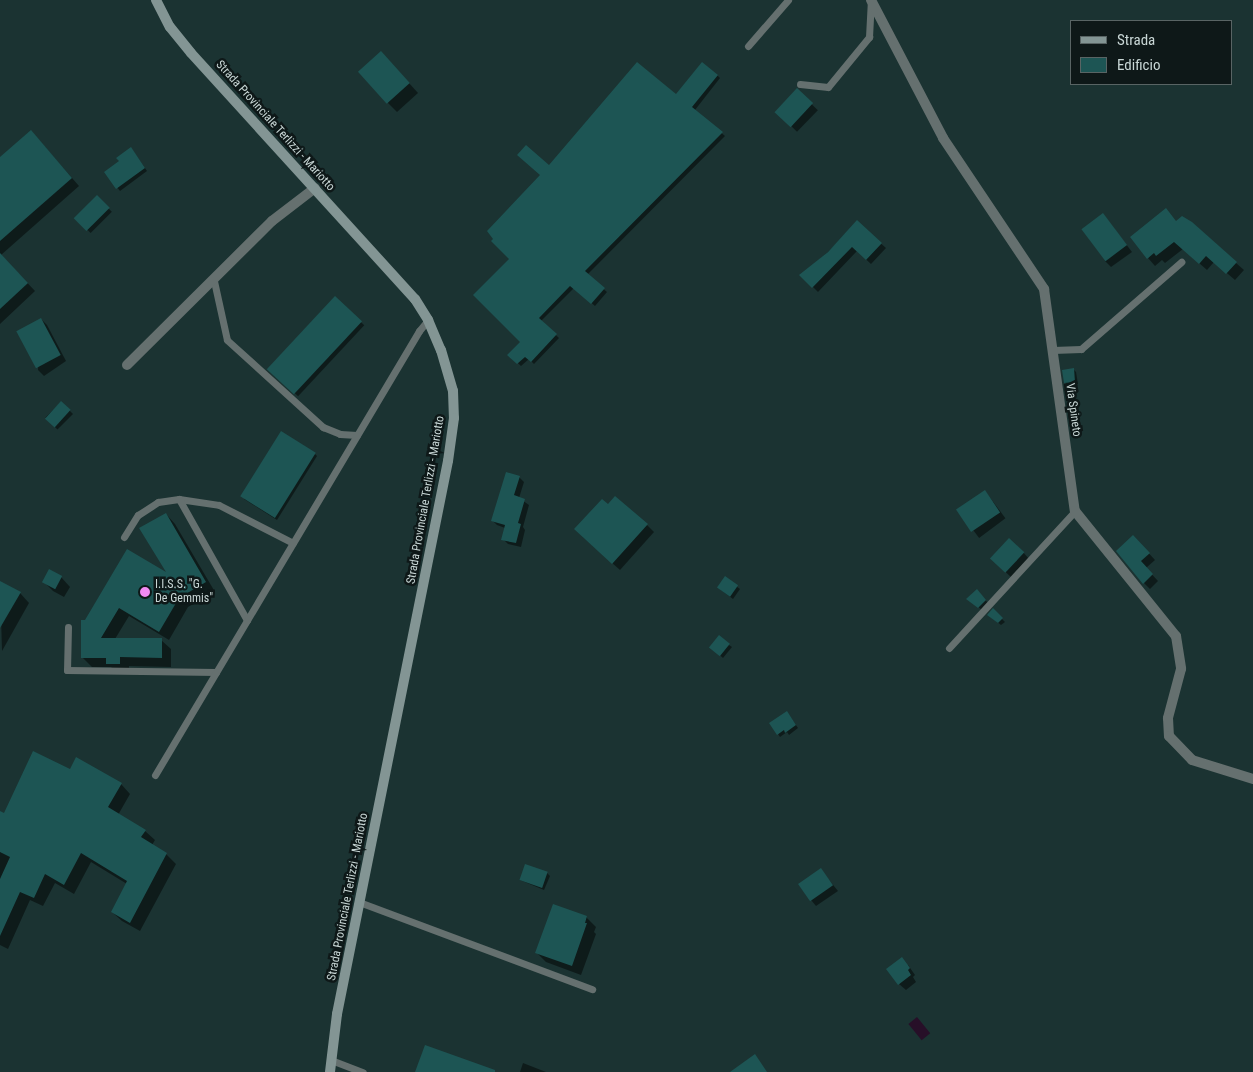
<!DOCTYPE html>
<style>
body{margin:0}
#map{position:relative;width:1253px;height:1072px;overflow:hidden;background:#1b3332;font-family:"Roboto Condensed",sans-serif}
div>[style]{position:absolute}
.water>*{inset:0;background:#270f28;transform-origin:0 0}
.shadow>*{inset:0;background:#0007;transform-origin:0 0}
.building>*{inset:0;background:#1d5554;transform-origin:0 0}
.service>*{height:7px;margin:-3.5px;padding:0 3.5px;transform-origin:3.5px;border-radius:3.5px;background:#65706f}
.minor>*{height:10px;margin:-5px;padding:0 5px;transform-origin:5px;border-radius:5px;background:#65706f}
.secondary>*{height:10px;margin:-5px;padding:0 5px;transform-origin:5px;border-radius:5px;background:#839594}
.dots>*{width:14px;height:14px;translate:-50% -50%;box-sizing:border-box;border:2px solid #0e1818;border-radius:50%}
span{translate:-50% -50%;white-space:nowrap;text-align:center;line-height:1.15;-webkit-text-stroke:5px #0e1818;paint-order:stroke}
.street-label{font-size:12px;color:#c9d7d6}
.poi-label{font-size:12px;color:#c9d7d6}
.left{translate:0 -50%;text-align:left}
.legend{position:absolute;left:1070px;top:20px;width:162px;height:65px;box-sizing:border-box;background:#0e1818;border:1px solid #596464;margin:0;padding:6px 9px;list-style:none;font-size:15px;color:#c9d7d6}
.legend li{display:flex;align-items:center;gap:10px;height:25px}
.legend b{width:25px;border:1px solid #596464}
</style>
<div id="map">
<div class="water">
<div style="left:917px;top:1017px;width:21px;height:11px;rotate:51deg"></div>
</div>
<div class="shadow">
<div style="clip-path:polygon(390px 62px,418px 93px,397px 112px,388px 103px)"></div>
<div style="clip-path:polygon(717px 75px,720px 78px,695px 110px,725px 136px,587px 275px,607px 292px,595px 306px,574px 288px,541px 321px,559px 338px,534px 364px,529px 359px,521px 366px,509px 355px,522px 342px,511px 259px,549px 166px,676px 95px)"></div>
<div style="left:797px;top:90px;width:29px;height:30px;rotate:44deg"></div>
<div style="clip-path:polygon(39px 140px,79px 186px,1px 255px,35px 291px,0 324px,0 159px)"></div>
<div style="clip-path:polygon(131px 148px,147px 171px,120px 191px,106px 173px,121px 162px)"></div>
<div style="left:97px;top:197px;width:21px;height:30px;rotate:45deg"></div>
<div style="clip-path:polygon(1103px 214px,1132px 252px,1111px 267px,1105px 261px)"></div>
<div style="clip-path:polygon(857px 222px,886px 248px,871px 264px,857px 251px,818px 292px,801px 275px,828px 252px)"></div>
<div style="clip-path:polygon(1177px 222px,1236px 263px,1244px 270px,1235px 280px,1214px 262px,1207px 270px,1183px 249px,1165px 263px,1162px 260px,1155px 266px,1148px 258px)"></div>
<div style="left:335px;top:298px;width:40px;height:97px;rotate:43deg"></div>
<div style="clip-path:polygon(41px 319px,47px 325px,66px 361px,44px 376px,38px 370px)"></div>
<div style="clip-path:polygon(1073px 369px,1076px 372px,1078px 384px,1068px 385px,1065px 383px)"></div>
<div style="left:61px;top:402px;width:17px;height:22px;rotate:45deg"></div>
<div style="clip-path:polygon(315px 454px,317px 456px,277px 520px,244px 499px)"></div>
<div style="clip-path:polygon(519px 477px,524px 482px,519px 498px,529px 505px,523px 527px,525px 530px,521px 547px,508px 544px,503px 539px,505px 528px,497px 525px,492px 520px)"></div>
<div style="left:985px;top:491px;width:34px;height:33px;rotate:53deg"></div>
<div style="clip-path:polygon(608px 506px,647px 525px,654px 532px,620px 570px,583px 537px)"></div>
<div style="clip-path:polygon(166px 514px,175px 524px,215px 592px,188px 607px,169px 640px,129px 616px,115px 639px,161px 640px,171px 649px,171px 667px,129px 666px,129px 673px,117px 673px,111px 667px,92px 667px,82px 657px,86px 621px,169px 576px)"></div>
<div style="clip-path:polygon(1133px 536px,1155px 560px,1146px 568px,1158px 581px,1150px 589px,1144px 583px)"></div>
<div style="clip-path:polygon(1023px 552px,1029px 559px,1012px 578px,998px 565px)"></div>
<div style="clip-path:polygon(61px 577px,70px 587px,64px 597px,53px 591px,43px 581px)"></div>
<div style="clip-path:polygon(725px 578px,740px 589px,733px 599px,721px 590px)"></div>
<div style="clip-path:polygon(0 582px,20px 593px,29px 603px,2px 651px)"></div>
<div style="clip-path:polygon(977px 591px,988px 603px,982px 610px,971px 601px)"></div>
<div style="clip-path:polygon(993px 610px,1005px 622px,1001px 625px,991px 617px)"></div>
<div style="clip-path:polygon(729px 645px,732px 647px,723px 658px,714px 650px)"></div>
<div style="clip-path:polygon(789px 715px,798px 728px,789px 735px,787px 732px,780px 737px,778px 734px)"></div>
<div style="clip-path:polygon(71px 770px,121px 784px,130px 794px,118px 815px,145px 831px,155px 840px,152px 845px,166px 854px,176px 864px,140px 931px,122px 921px,112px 912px,127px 884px,91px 862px,74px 894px,55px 883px,43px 906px,30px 900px,8px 949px,0 945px,0 812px,5px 814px)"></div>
<div style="clip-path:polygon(821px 870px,838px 891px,816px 906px,811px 900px)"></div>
<div style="clip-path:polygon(547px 873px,550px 876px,544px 890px,520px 880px)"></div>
<div style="clip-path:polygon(586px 917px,596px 927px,594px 932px,596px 934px,581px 975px,546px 962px,537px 953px)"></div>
<div style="clip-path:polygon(908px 965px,915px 975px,913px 977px,916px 982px,906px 990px,899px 984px)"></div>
<div style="clip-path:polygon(523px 1063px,546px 1072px,520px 1072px)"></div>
</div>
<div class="building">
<div style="left:381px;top:51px;width:43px;height:31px;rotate:48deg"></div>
<div style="clip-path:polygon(637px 62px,676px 94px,702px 62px,718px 75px,692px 107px,723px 132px,585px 271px,605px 288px,591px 304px,570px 286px,539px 318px,557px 334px,531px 362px,525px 357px,517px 364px,507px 355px,520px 342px,473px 295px,509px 259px,491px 241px,493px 239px,487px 231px,540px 175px,517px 155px,526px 145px,549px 165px)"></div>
<div style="left:797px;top:88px;width:22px;height:33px;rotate:43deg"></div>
<div style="clip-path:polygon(31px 130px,72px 178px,0 241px,0 157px)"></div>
<div style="clip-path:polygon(131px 147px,145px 168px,116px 189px,104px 172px,119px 161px,116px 158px)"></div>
<div style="left:97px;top:195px;width:18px;height:33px;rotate:45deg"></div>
<div style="clip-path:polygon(1166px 208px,1176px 221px,1182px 216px,1192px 222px,1237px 262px,1226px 274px,1206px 256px,1199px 264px,1174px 242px,1156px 256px,1154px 253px,1147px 259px,1130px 237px)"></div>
<div style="left:1103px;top:213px;width:40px;height:27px;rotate:53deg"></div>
<div style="clip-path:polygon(857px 220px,882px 243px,866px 260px,852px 247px,812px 288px,799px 275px,828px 252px)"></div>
<div style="clip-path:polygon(0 253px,28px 283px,0 309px)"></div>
<div style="left:335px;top:296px;width:37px;height:100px;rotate:43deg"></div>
<div style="left:41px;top:318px;width:42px;height:28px;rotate:62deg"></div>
<div style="clip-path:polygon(1074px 368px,1075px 382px,1064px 383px,1062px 370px)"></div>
<div style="left:61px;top:401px;width:13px;height:24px;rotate:42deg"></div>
<div style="left:281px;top:431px;width:41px;height:77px;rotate:32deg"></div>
<div style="clip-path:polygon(506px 472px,520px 476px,514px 495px,525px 499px,518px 523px,521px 524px,516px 543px,501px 540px,505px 525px,491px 521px)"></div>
<div style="left:985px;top:490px;width:27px;height:35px;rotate:56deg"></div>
<div style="clip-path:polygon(615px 496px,648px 524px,612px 564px,574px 529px,602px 499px,608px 504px)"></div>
<div style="clip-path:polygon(166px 513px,206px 582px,179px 598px,159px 632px,119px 608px,101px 638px,162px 638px,162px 658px,120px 657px,120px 664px,106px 664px,106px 658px,81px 658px,81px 620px,85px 620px,127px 549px,166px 572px,139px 528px)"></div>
<div style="clip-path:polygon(1133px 535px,1150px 553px,1141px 561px,1153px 574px,1143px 584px,1116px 551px)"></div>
<div style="left:1009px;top:538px;width:21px;height:28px;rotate:43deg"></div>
<div style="left:49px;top:569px;width:15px;height:15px;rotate:28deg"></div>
<div style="left:725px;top:576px;width:16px;height:14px;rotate:35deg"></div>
<div style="clip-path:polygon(0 581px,21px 592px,0 628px)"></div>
<div style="clip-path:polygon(977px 589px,986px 600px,978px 608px,966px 599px)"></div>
<div style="clip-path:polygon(993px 608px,1003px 618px,998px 623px,987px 615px)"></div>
<div style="left:719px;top:635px;width:14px;height:16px;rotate:39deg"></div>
<div style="clip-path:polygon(787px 711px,796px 725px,785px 733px,784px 730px,777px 735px,769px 723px)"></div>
<div style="clip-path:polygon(33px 751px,70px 769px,76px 757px,122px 783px,108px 807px,146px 830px,141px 837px,167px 853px,130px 923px,111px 912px,127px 881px,81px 853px,64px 885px,45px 874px,34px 898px,20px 892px,0 936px,0 879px,10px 857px,0 852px,0 811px,4px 813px)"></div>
<div style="left:525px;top:864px;width:24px;height:17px;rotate:19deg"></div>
<div style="left:821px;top:868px;width:21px;height:28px;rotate:55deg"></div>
<div style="clip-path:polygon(553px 904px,587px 916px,585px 923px,587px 923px,572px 966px,535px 953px)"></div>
<div style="clip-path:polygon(902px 957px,910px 968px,908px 970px,911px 975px,898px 985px,886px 969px)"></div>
<div style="clip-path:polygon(425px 1045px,495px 1070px,495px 1072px,415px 1072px)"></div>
<div style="clip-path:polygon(755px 1054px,767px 1072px,730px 1072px)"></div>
</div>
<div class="service">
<div style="left:748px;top:46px;width:61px;rotate:-49deg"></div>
<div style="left:800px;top:84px;width:28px;rotate:6deg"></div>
<div style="left:828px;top:87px;width:65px;rotate:-50.6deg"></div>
<div style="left:869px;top:37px;width:34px;rotate:-87deg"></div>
<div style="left:214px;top:281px;width:60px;rotate:77.6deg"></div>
<div style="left:227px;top:340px;width:130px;rotate:42.2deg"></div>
<div style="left:323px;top:427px;width:18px;rotate:22deg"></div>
<div style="left:340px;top:434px;width:17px;rotate:3deg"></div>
<div style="left:1053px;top:350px;width:28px;rotate:-2deg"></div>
<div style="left:1081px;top:349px;width:133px;rotate:-41deg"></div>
<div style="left:179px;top:499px;width:40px;rotate:8.5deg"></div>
<div style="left:219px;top:505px;width:83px;rotate:27.2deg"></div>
<div style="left:124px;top:537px;width:26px;rotate:-58deg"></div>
<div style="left:138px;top:515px;width:24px;rotate:-33deg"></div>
<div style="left:158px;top:502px;width:21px;rotate:-8deg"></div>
<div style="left:179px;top:499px;width:139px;rotate:60.7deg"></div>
<div style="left:68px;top:627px;width:43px;rotate:91.3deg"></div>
<div style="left:67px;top:670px;width:149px;rotate:0.8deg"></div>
<div style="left:949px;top:648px;width:186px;rotate:-47.4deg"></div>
<div style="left:155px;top:775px;width:517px;rotate:-59.26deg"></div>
<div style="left:419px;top:331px;width:14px;rotate:-51deg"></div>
<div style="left:359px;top:902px;width:249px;rotate:20.5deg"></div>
<div style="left:331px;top:1060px;width:34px;rotate:21deg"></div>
</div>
<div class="minor">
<div style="left:871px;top:0;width:156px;rotate:62.4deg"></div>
<div style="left:943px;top:138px;width:182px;rotate:56.2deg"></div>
<div style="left:1044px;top:289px;width:224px;rotate:82.1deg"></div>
<div style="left:1075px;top:511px;width:161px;rotate:51.1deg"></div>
<div style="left:1176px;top:636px;width:33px;rotate:81deg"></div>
<div style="left:1181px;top:669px;width:51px;rotate:104.9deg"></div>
<div style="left:1168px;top:718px;width:18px;rotate:87deg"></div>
<div style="left:1169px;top:736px;width:33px;rotate:46deg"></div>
<div style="left:1192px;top:760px;width:64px;rotate:17.3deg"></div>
<div style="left:127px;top:365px;width:204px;rotate:-44.8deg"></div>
<div style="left:272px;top:221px;width:54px;rotate:-37.5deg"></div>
</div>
<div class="secondary">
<div style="left:156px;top:0;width:30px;rotate:63deg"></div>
<div style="left:170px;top:27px;width:33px;rotate:51deg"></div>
<div style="left:191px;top:53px;width:333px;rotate:47.7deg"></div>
<div style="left:415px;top:299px;width:25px;rotate:58deg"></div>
<div style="left:428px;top:320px;width:33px;rotate:67deg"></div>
<div style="left:441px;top:350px;width:43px;rotate:73.7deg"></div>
<div style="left:453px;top:391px;width:27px;rotate:88deg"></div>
<div style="left:454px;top:418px;width:43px;rotate:97.9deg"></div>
<div style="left:448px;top:461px;width:564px;rotate:101.35deg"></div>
<div style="left:337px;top:1014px;width:58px;rotate:96.9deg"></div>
</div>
<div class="dots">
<div style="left:145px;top:592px;background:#f28af3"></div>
</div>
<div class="street-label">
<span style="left:275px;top:126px;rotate:48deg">Strada Provinciale Terlizzi - Mariotto</span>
<span style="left:1073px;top:410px;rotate:82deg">Via Spineto</span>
<span style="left:426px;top:500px;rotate:-80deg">Strada Provinciale Terlizzi - Mariotto</span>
<span style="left:348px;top:897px;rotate:-79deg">Strada Provinciale Terlizzi - Mariotto</span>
</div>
<div class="poi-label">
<span class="left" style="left:155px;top:592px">I.I.S.S. "G.<br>De Gemmis"</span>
</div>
<ul class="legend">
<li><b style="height:6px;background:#839594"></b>Strada</li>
<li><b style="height:14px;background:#1d5554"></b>Edificio</li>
</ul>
</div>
